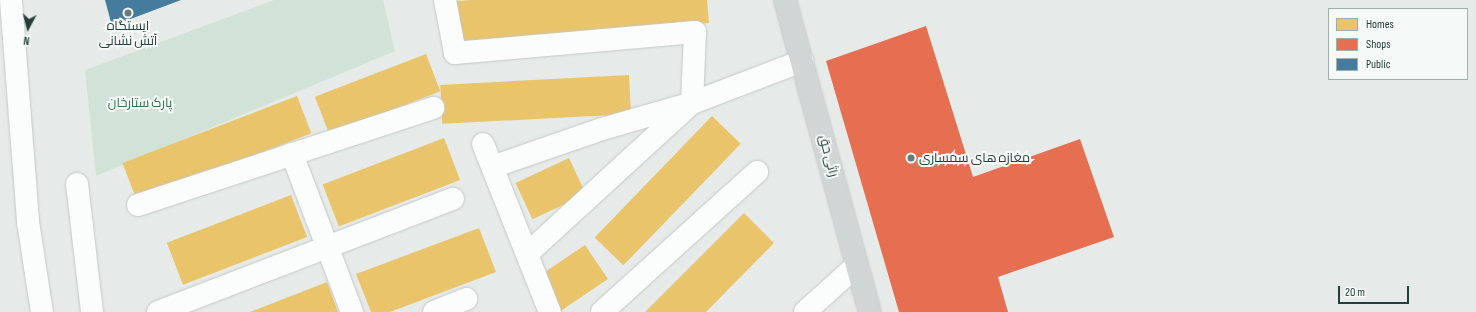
<!DOCTYPE html>
<meta charset="utf-8">
<style>
body{margin:0}
#map{position:relative;width:1476px;height:312px;overflow:hidden;background:#e6ebe9;font-family:"Sofia Sans Condensed",Cairo,sans-serif}
div>[style]{position:absolute}
.green>*{inset:0;background:#d1e3d7}
.homes>*{inset:0;background:#e9c46a;transform-origin:0 0}
.shops>*{inset:0;background:#e76f51}
.public>*{inset:0;background:#457b9d}
.roads{filter:drop-shadow(0 0 1px #c3c8c6) drop-shadow(0 0 1px #c3c8c6)}
.minor>*{height:22px;margin:-11px;padding:0 11px;transform-origin:11px;border-radius:11px;background:#fbfcfc}
.major>*{height:22px;margin:-11px;padding:0 11px;transform-origin:11px;border-radius:11px;background:#cfd6d5}
.dots>*{width:11px;height:11px;translate:-50% -50%;box-sizing:border-box;border:2px solid #f5f9f7;border-radius:50%}
span{translate:-50% -50%;white-space:nowrap;text-align:center;line-height:1.15;-webkit-text-stroke:4px #f5f9f7;paint-order:stroke}
.poi-label{font-size:13px;color:#243e39}
.left{translate:0 -50%;text-align:left}
.park-label{font-size:13px;color:#31734f}
.street-label{font-size:13px;color:#243e39}
.legend{position:absolute;left:1328px;top:8px;width:140px;height:72px;box-sizing:border-box;background:#f5f9f7;border:1px solid #a1aeab;margin:0;padding:5px 7px;list-style:none;font-size:12px;color:#243e39}
.legend li{display:flex;align-items:center;gap:8px;height:20px}
.legend b{width:20px;border:1px solid #a1aeab}
.north{position:absolute;left:8px;top:8px;width:40px;height:40px;-webkit-text-stroke:3px #f5f9f7;paint-order:stroke;rotate:187deg;font-size:11px;font-weight:700;line-height:16px;text-align:center;color:#243e39}
.north::after{content:'';display:block;margin:auto;width:14px;height:18px;background:#243e39;clip-path:polygon(50% 0,100% 100%,50% 72%,0 100%)}
.scale{position:absolute;left:1338px;top:286px;width:71px;height:18px;box-sizing:border-box;border:2px solid #243e39;border-top:0;padding-left:5px;font-size:12px;line-height:14px;white-space:nowrap;color:#243e39;-webkit-text-stroke:3px #f5f9f7;paint-order:stroke}
</style>
<div id="map">
<div class="green">
<div style="clip-path:polygon(274px 0,383px 0,395px 51px,96px 176px,85px 70px)"></div>
</div>
<div class="homes">
<div style="clip-path:polygon(472px 0,707px 0,709px 23px,460px 41px,457px 1px)"></div>
<div style="left:426px;top:54px;width:40px;height:119px;rotate:69deg"></div>
<div style="left:629px;top:75px;width:39px;height:189px;rotate:87deg"></div>
<div style="left:297px;top:96px;width:40px;height:187px;rotate:69deg"></div>
<div style="left:712px;top:116px;width:40px;height:169px;rotate:44deg"></div>
<div style="left:444px;top:138px;width:45px;height:130px;rotate:69deg"></div>
<div style="left:569px;top:158px;width:40px;height:59px;rotate:65deg"></div>
<div style="left:291px;top:195px;width:45px;height:133px;rotate:69deg"></div>
<div style="clip-path:polygon(744px 213px,774px 243px,706px 312px,645px 312px)"></div>
<div style="clip-path:polygon(479px 228px,496px 272px,390px 312px,371px 312px,356px 274px)"></div>
<div style="left:585px;top:245px;width:41px;height:58px;rotate:56deg"></div>
<div style="clip-path:polygon(327px 282px,338px 312px,250px 312px)"></div>
</div>
<div class="shops">
<div style="clip-path:polygon(926px 26px,973px 177px,1080px 139px,1114px 237px,998px 277px,1008px 312px,899px 312px,826px 61px)"></div>
</div>
<div class="public">
<div style="clip-path:polygon(105px 0,181px 0,112px 26px)"></div>
</div>
<div class="roads">
<div class="minor">
<div style="left:11px;top:0;width:223px;rotate:85.6deg"></div>
<div style="left:28px;top:222px;width:91px;rotate:81.2deg"></div>
<div style="left:445px;top:0;width:54px;rotate:79.3deg"></div>
<div style="left:455px;top:53px;width:241px;rotate:-5deg"></div>
<div style="left:695px;top:32px;width:71px;rotate:92.4deg"></div>
<div style="left:692px;top:103px;width:94px;rotate:163.9deg"></div>
<div style="left:602px;top:129px;width:116px;rotate:160.9deg"></div>
<div style="left:483px;top:144px;width:181px;rotate:68.3deg"></div>
<div style="left:292px;top:154px;width:169px;rotate:69.2deg"></div>
<div style="left:77px;top:184px;width:129px;rotate:83.3deg"></div>
<div style="left:138px;top:205px;width:311px;rotate:-18.2deg"></div>
<div style="left:527px;top:254px;width:224px;rotate:-42.5deg"></div>
<div style="left:692px;top:103px;width:118px;rotate:-20.9deg"></div>
<div style="left:158px;top:312px;width:316px;rotate:-21deg"></div>
<div style="left:434px;top:312px;width:35px;rotate:-22deg"></div>
<div style="left:602px;top:312px;width:209px;rotate:-42.1deg"></div>
<div style="left:805px;top:312px;width:70px;rotate:-42.1deg"></div>
</div>
<div class="major">
<div style="left:785px;top:0;width:323px;rotate:74.8deg"></div>
</div>
</div>
<div class="dots">
<div style="left:128px;top:13px;background:#687b77"></div>
<div style="left:911px;top:158px;background:#687b77"></div>
</div>
<div class="poi-label">
<span style="left:128px;top:34px">ایستگاه<br>آتش نشانی</span>
<span class="left" style="left:919px;top:158px">مغازه های سمساری</span>
</div>
<div class="park-label">
<span style="left:140px;top:103px">پارک ستارخان</span>
</div>
<div class="street-label">
<span style="left:828px;top:156px;rotate:75deg">راثی حق</span>
</div>
<ul class="legend">
<li><b style="height:11px;background:#e9c46a"></b>Homes</li>
<li><b style="height:11px;background:#e76f51"></b>Shops</li>
<li><b style="height:11px;background:#457b9d"></b>Public</li>
</ul>
<div class="north">N</div>
<div class="scale">20 m</div>
</div>
